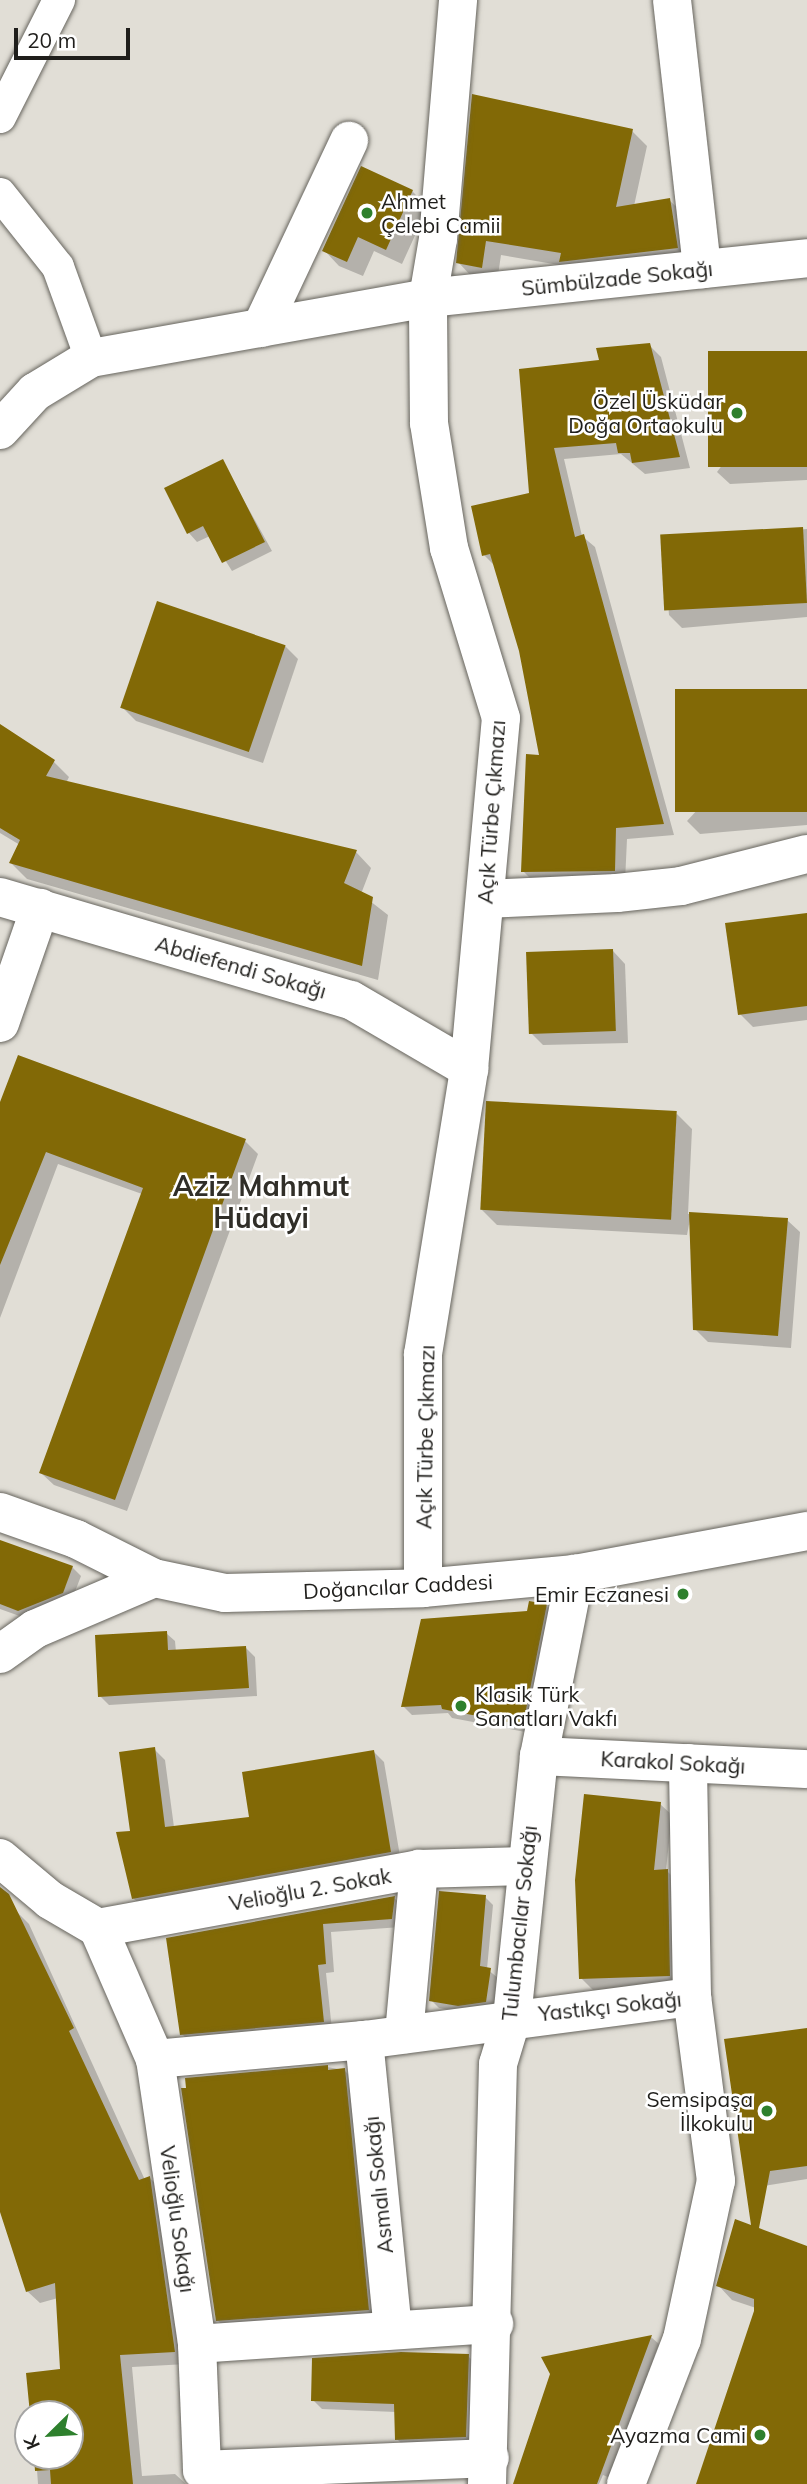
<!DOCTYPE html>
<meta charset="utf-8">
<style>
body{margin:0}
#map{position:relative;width:807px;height:2484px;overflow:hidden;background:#e1ded6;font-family:Mulish,sans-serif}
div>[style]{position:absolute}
.shadow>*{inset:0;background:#0003}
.building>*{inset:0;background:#826906;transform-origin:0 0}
.roads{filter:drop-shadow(0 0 2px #67655e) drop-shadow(0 0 2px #67655e)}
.pedestrian>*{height:32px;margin:-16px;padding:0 16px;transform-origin:16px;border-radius:16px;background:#fff}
.minor>*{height:38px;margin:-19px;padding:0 19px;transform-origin:19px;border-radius:19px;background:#fff}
.tertiary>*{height:38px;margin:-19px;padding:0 19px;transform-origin:19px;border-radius:19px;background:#fff}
.dots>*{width:19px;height:19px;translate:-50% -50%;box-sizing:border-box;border:4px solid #fff;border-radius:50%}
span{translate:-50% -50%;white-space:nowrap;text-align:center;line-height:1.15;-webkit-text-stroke:5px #fff;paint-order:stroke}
.poi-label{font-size:21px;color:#1f1e1b}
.left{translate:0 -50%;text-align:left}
.right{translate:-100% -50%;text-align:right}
.street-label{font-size:21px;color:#1f1e1b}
.district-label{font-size:28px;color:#302e28;font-weight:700}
.north{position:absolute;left:14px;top:2400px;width:70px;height:70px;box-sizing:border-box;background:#fff;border:2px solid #a5a5a4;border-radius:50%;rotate:246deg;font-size:19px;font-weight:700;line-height:28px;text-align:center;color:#1f1e1b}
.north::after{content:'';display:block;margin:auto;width:24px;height:32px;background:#2e802d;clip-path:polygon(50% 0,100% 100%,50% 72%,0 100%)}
.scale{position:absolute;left:14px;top:28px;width:116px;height:32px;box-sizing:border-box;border:4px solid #1f1e1b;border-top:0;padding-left:9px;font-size:21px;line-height:24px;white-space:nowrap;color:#1f1e1b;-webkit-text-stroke:5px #fff;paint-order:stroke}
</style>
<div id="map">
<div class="shadow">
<div style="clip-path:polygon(474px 96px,632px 131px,647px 146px,634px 206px,669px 200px,685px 215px,692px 262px,565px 266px,501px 255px,497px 282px,473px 278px,458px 262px)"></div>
<div style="clip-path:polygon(412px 191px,428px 207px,402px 264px,374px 251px,363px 276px,339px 266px,324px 250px)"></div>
<div style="clip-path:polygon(649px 345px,661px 357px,690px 468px,645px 474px,621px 454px,564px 459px,582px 536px,595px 547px,674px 835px,627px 839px,625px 882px,534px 882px,523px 871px,541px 757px,521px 651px,496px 567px,484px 555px,531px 494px,521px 371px,601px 361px)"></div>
<div style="clip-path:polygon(807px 353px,807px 480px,730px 484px,717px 472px)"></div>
<div style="clip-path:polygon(222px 461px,272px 551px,232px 571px,210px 536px,197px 542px,189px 533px,166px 489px)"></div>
<div style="clip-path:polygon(807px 529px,807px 617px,682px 628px,669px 615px,663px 541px)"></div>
<div style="clip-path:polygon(285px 646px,298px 659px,263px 763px,136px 721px,123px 708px)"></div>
<div style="clip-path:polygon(807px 691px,807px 825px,700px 834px,687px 821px)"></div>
<div style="clip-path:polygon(0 726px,53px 761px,69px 777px,66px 783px,356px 852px,371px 868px,361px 894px,388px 915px,378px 980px,27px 879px,11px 863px,20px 845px,0 833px)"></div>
<div style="clip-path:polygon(807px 914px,807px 1020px,753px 1027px,740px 1014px)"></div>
<div style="clip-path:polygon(613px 951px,625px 964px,628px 1043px,543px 1045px,530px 1032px)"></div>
<div style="clip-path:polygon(0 1107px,245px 1141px,258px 1154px,127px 1511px,54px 1485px,41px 1473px,142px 1194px,58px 1164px,0 1318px)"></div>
<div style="clip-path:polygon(677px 1114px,692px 1129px,688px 1214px,787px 1220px,800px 1232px,791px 1348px,708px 1342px,695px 1329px,690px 1219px,687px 1235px,497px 1225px,481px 1209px)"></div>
<div style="clip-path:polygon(0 1542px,72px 1567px,81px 1576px,71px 1602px,28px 1619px,0 1609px)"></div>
<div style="clip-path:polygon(546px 1606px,555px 1614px,531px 1733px,452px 1718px,448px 1713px,412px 1715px,403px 1706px,528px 1613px)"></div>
<div style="clip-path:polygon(166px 1633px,175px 1641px,176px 1652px,246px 1648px,255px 1657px,257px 1696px,109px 1705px,100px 1696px)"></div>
<div style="clip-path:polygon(154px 1749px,165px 1760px,174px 1827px,251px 1819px,373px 1751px,384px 1762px,401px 1862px,145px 1909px,134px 1899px,132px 1832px)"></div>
<div style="clip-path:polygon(660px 1804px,672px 1815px,666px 1870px,679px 1883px,681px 1987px,593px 1990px,581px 1978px)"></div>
<div style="clip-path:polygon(0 1895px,29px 1924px,145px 2180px,150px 2178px,162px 2191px,187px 2364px,132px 2367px,142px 2476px,175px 2474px,186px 2484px,38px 2484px,36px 2456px,70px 2456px,70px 2414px,32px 2414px,62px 2371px,58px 2298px,40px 2303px,27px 2291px,0 2195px)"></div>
<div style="clip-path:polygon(485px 1897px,493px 1905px,487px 1969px,498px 1978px,494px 2009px,467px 2013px,439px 2008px,431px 2000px)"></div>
<div style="clip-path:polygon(394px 1898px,403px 1906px,401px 1927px,331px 1932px,334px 1972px,326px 1973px,332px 2030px,191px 2043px,182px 2034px,168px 1939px)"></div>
<div style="clip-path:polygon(807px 2029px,807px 2179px,758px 2187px)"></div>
<div style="clip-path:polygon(327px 2067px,344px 2070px,355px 2081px,379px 2321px,229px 2331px,217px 2320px)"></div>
<div style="clip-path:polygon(807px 2248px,807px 2484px,698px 2484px,756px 2308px,732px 2300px,718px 2285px)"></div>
<div style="clip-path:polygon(651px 2337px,659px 2344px,610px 2478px,603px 2475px,599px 2484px,516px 2484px)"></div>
<div style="clip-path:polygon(468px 2356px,477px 2365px,475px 2445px,406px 2448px,397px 2439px,396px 2412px,322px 2409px,313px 2400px)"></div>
</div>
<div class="building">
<div style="clip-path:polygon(472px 94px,633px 129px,616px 207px,670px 198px,678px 248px,559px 262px,561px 253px,486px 241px,482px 268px,456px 263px)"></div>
<div style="clip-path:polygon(361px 166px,413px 190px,386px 250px,358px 237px,347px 262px,322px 251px)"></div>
<div style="clip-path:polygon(650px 343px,680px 457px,632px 463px,630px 453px,618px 453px,616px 443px,554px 448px,575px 537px,584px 534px,664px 824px,616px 828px,615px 871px,521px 872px,526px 754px,539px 755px,519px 651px,490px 554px,482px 556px,471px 506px,529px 493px,519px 369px,599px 360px,596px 348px)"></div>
<div style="left:807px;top:351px;width:116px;height:99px;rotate:90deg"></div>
<div style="clip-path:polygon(223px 459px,265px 542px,222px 563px,203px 526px,187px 534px,164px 488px)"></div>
<div style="left:803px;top:527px;width:76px;height:143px;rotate:87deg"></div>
<div style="left:157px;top:601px;width:136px;height:113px;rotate:19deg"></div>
<div style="left:807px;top:689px;width:123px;height:132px;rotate:90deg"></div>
<div style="clip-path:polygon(0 724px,55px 760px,46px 776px,357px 850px,344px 883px,373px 897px,362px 966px,9px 863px,20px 840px,0 828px)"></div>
<div style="clip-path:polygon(807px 913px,807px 1006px,738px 1015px,725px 923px)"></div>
<div style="left:613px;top:949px;width:82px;height:87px;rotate:88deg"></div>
<div style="clip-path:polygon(18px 1055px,246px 1139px,115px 1500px,39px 1473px,143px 1188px,46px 1152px,0 1265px,0 1102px)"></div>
<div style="left:486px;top:1101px;width:191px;height:109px;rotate:3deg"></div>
<div style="clip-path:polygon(689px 1212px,788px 1218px,778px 1336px,693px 1330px)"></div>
<div style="clip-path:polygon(0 1540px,73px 1566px,63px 1593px,18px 1611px,0 1604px)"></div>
<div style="clip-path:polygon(529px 1601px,547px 1604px,523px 1725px,442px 1709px,441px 1705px,401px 1707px,421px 1619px,527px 1611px)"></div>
<div style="clip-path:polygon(167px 1631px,168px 1650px,246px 1646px,249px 1688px,98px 1697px,95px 1635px)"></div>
<div style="clip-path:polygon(155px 1747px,165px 1827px,249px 1817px,242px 1772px,374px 1750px,391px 1852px,132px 1899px,116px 1832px,130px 1831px,119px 1752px)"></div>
<div style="clip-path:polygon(584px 1794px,661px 1802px,654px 1870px,668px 1869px,670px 1976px,579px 1979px,575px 1880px)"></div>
<div style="clip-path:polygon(0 1887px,9px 1894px,74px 2028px,69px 2031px,139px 2180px,150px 2176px,175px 2352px,120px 2355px,133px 2484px,51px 2484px,50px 2470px,35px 2471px,34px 2456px,70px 2456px,70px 2414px,30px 2414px,26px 2373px,60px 2369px,55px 2283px,26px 2292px,0 2212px)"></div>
<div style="clip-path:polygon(439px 1891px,486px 1895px,480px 1966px,491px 1968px,486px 2002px,458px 2006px,429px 2001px)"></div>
<div style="clip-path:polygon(395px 1896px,392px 1919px,323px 1924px,326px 1964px,318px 1965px,324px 2022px,180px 2035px,166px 1938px)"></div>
<div style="clip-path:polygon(807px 2028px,807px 2166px,770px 2171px,759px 2228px,807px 2246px,807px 2484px,696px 2484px,754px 2311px,754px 2299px,716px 2286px,735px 2219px,751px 2225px,724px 2039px)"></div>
<div style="clip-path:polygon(328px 2065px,328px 2070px,345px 2068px,369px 2310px,216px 2321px,181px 2088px,186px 2088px,185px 2078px)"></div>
<div style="clip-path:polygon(652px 2335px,597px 2484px,513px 2484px,550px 2374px,541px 2357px)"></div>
<div style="clip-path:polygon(401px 2352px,469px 2354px,466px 2437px,395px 2440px,394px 2404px,311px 2401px,312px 2358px)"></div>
</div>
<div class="roads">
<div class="pedestrian">
<div style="left:0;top:117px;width:131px;rotate:-63.2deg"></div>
<div style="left:0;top:194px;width:93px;rotate:51.5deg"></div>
<div style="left:58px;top:267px;width:97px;rotate:70.1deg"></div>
</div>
<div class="minor">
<div style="left:672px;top:0;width:271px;rotate:83.6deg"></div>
<div style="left:261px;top:328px;width:207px;rotate:-64.8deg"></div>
<div style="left:0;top:430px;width:52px;rotate:-47.4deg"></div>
<div style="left:35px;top:392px;width:66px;rotate:-31.3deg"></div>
<div style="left:91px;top:358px;width:342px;rotate:-10.1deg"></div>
<div style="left:0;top:897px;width:366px;rotate:16.4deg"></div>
<div style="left:351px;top:1000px;width:137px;rotate:30.3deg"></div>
<div style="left:485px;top:899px;width:132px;rotate:-2.6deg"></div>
<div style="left:617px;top:893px;width:64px;rotate:-6.2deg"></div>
<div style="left:681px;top:886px;width:130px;rotate:-14.3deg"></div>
<div style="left:0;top:1023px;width:122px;rotate:-70.8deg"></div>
<div style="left:0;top:1654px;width:43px;rotate:-35.5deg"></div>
<div style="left:35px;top:1629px;width:129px;rotate:-23.2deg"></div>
<div style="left:539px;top:1756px;width:268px;rotate:2.8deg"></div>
<div style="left:0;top:1858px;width:65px;rotate:40deg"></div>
<div style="left:50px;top:1900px;width:56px;rotate:30.3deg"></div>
<div style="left:98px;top:1928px;width:143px;rotate:66.5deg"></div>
<div style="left:155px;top:2059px;width:288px;rotate:81.6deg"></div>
<div style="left:197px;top:2344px;width:298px;rotate:-3.9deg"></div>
<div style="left:98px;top:1928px;width:326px;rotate:-10.4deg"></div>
<div style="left:419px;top:1869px;width:106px;rotate:-1.6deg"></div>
<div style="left:404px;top:2034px;width:166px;rotate:-84.8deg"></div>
<div style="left:364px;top:2040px;width:291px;rotate:84.3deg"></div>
<div style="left:155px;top:2059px;width:210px;rotate:-5.2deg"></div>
<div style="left:364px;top:2040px;width:331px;rotate:-7.5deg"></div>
<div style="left:197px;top:2344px;width:126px;rotate:87.7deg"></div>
<div style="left:202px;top:2470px;width:288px;rotate:-2.4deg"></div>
<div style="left:487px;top:2484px;width:420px;rotate:-88.5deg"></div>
<div style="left:498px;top:2064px;width:48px;rotate:-73.1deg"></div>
<div style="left:512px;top:2018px;width:263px;rotate:-84.1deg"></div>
<div style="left:539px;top:1756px;width:186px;rotate:-78.8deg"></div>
<div style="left:626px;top:2484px;width:155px;rotate:-68.9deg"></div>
<div style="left:682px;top:2339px;width:162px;rotate:-77.9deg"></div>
<div style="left:716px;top:2181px;width:186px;rotate:-97.4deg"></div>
<div style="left:692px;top:1997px;width:234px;rotate:-91deg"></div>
</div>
<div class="tertiary">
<div style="left:428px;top:298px;width:381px;rotate:-6deg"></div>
<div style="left:0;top:1512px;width:81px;rotate:19.6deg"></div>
<div style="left:76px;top:1539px;width:87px;rotate:26.6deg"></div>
<div style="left:154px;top:1578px;width:73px;rotate:11.9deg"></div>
<div style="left:225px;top:1593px;width:198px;rotate:-1.4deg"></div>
<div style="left:423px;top:1588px;width:153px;rotate:-5.3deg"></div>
<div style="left:575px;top:1574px;width:236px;rotate:-10.5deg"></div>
<div style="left:423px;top:1588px;width:234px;rotate:-90deg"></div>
<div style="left:423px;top:1354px;width:289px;rotate:-80.8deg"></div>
<div style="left:469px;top:1069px;width:352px;rotate:-84.8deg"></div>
<div style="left:501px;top:718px;width:178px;rotate:-107deg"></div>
<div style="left:449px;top:548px;width:127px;rotate:-99.1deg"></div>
<div style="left:429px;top:423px;width:125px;rotate:-90.5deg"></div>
<div style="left:428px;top:298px;width:60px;rotate:-80.4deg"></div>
<div style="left:438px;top:239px;width:240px;rotate:-85.2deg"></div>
</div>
</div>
<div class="dots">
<div style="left:367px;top:213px;background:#2e802d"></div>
<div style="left:737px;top:413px;background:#2e802d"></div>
<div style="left:683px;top:1594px;background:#2e802d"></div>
<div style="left:461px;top:1706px;background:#2e802d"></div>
<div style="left:767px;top:2111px;background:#2e802d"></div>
<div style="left:760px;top:2435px;background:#2e802d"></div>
</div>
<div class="poi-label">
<span class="left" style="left:381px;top:213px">Ahmet<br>Çelebi Camii</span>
<span class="right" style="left:723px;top:413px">Özel Üsküdar<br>Doğa Ortaokulu</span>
<span class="right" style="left:669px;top:1594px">Emir Eczanesi</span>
<span class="left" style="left:475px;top:1706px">Klasik Türk<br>Sanatları Vakfı</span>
<span class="right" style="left:753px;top:2111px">Semsipaşa<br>İlkokulu</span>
<span class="right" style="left:746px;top:2435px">Ayazma Cami</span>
</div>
<div class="street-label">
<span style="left:617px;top:278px;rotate:-6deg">Sümbülzade Sokağı</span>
<span style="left:491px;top:812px;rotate:-86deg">Açık Türbe Çıkmazı</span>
<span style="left:241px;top:967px;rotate:16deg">Abdiefendi Sokağı</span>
<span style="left:425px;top:1437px;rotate:-89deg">Açık Türbe Çıkmazı</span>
<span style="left:398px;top:1586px;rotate:-3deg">Doğancılar Caddesi</span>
<span style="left:673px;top:1762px;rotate:3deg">Karakol Sokağı</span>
<span style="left:310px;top:1889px;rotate:-10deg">Velioğlu 2. Sokak</span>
<span style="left:519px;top:1923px;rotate:-84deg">Tulumbacılar Sokağı</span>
<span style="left:610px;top:2006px;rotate:-6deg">Yastıkçı Sokağı</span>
<span style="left:378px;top:2185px;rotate:-96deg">Asmalı Sokağı</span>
<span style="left:178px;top:2219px;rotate:82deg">Velioğlu Sokağı</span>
</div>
<div class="district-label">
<span style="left:261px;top:1202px">Aziz Mahmut<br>Hüdayi</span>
</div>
<div class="north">K</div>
<div class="scale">20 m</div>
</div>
